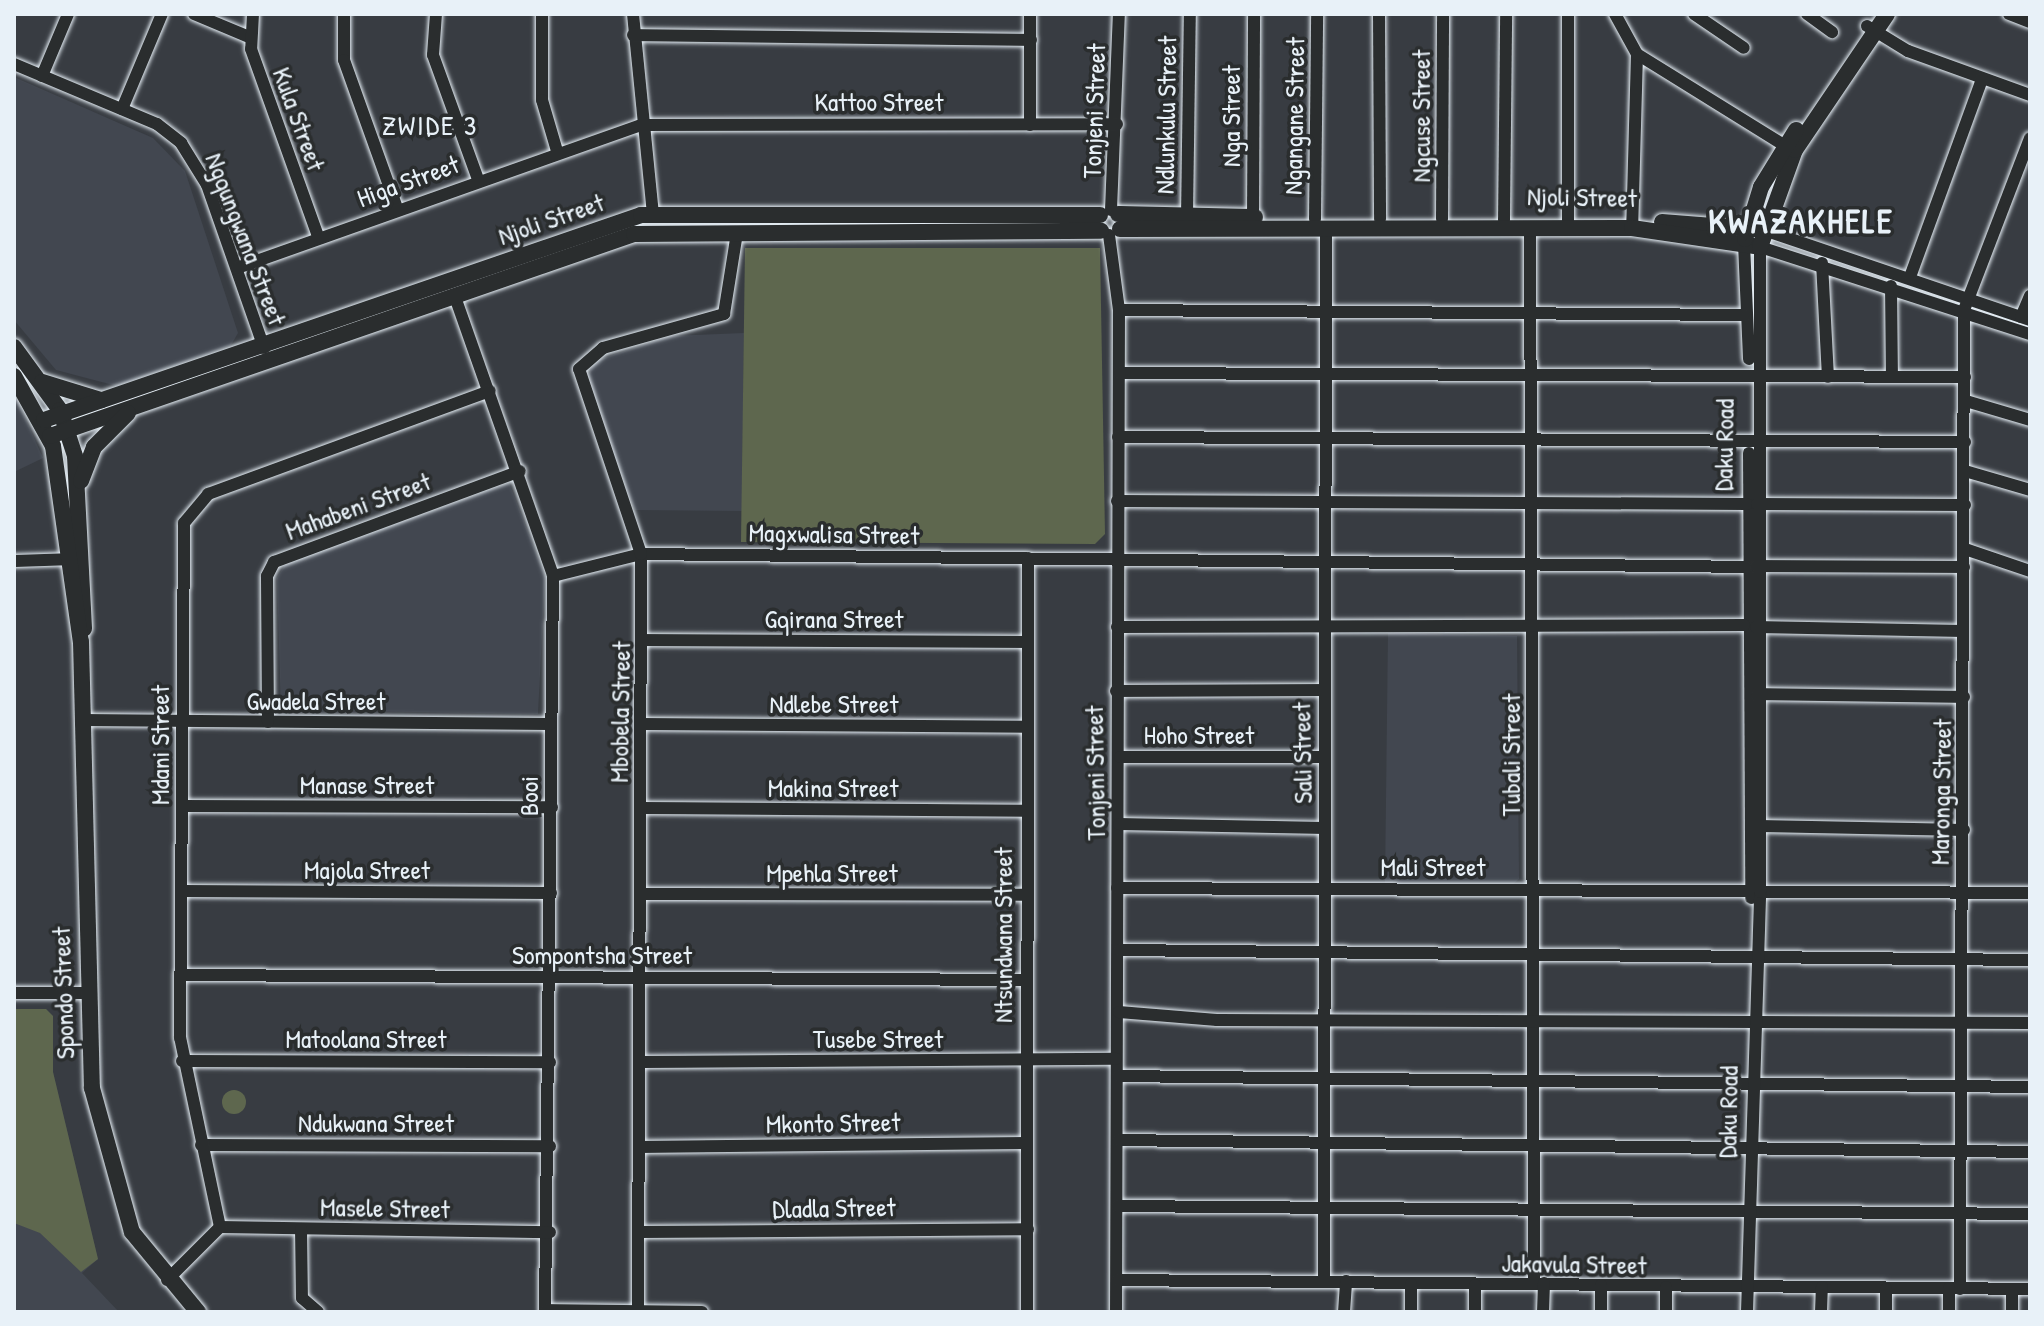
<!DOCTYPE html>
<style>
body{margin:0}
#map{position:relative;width:2044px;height:1326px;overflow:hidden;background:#383c42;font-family:"Patrick Hand",sans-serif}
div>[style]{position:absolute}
.built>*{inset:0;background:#424750}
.green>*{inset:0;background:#5e674e}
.round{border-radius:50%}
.roads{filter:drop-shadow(0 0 2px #e8f1f8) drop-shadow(0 0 2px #e8f1f8)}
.minor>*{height:12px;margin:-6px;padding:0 6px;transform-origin:6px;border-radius:6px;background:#2a2d2e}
.major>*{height:16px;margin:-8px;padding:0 8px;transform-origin:8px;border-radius:8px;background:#2a2d2e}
span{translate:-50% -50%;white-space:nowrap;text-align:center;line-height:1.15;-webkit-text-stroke:7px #2a2d2e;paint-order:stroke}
.street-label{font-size:26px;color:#e8f1f8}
.neighbourhood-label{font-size:28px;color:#e8f1f8;letter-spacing:2px}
.district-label{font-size:34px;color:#e8f1f8;font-weight:700;letter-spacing:2px}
.frame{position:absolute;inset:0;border:16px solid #e8f1f8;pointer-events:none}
</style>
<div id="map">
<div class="built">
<div style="clip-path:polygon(14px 77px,153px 138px,185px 171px,238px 333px,231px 345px,117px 386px,56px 370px,14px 320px)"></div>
<div style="clip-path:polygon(744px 333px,742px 511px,635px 510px,585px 382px,595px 361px,671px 336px)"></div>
<div style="clip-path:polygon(14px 393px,43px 458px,14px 472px)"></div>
<div style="clip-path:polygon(509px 483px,545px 576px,538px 714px,281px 710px,277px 578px,286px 563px)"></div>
<div style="clip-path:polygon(1388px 633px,1517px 636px,1519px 879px,1510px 887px,1385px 884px)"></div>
<div style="clip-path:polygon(14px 1009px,46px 1009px,53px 1016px,53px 1072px,98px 1259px,82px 1273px,119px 1312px,14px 1312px)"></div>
</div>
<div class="green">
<div style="clip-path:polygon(745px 248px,1100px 248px,1105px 534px,1095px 544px,741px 542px)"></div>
<div style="clip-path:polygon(14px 1009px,46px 1009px,53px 1016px,53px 1072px,98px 1259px,81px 1272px,40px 1233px,14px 1223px)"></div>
<div class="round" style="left:222px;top:1090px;width:24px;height:24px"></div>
</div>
<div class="roads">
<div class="minor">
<div style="left:194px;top:14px;width:60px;rotate:22.7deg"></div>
<div style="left:253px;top:14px;width:35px;rotate:93deg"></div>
<div style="left:251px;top:49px;width:199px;rotate:70.3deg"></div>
<div style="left:344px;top:14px;width:46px;rotate:90deg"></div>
<div style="left:344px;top:60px;width:157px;rotate:70.3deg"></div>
<div style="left:436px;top:14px;width:41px;rotate:94.2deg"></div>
<div style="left:433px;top:55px;width:132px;rotate:70.1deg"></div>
<div style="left:542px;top:14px;width:86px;rotate:90deg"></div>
<div style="left:542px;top:100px;width:53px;rotate:73.6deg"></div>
<div style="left:633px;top:14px;width:200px;rotate:84.3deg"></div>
<div style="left:1379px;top:14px;width:205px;rotate:89.7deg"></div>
<div style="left:1615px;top:14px;width:46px;rotate:61.2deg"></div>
<div style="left:1637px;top:54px;width:174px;rotate:91.6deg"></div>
<div style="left:1694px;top:14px;width:60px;rotate:34.2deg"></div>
<div style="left:1807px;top:14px;width:31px;rotate:36deg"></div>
<div style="left:2009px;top:14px;width:22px;rotate:21deg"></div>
<div style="left:1867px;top:26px;width:48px;rotate:31.4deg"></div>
<div style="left:1908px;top:51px;width:130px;rotate:19.8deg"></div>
<div style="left:633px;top:35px;width:398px;rotate:0.7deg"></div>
<div style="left:1637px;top:54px;width:180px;rotate:31.8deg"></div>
<div style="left:14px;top:64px;width:155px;rotate:22.8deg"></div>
<div style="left:157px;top:124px;width:31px;rotate:38deg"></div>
<div style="left:181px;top:143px;width:49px;rotate:58.2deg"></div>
<div style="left:207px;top:185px;width:173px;rotate:70.7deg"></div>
<div style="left:42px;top:76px;width:67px;rotate:-67.2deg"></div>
<div style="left:122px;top:109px;width:103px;rotate:-67.2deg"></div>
<div style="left:1030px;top:125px;width:111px;rotate:-90deg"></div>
<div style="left:1111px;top:210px;width:196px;rotate:-87.7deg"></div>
<div style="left:1187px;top:217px;width:203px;rotate:-89.2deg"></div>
<div style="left:1253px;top:217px;width:203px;rotate:-89.7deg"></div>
<div style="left:1315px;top:219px;width:205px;rotate:-89.4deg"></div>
<div style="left:1442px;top:219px;width:205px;rotate:-89.7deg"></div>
<div style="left:1504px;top:220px;width:206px;rotate:-89.4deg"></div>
<div style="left:1568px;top:221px;width:207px;rotate:-90deg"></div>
<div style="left:1530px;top:227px;width:1057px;rotate:89.78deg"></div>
<div style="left:1764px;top:230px;width:281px;rotate:18.7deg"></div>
<div style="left:1109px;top:235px;width:76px;rotate:82.4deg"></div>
<div style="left:1119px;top:310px;width:1002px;rotate:90.17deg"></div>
<div style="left:1744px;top:244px;width:115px;rotate:87.5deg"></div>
<div style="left:1822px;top:263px;width:114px;rotate:87deg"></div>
<div style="left:237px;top:268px;width:429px;rotate:-19.5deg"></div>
<div style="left:641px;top:125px;width:476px;rotate:-0.1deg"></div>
<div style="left:1910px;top:277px;width:211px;rotate:-70deg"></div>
<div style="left:1891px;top:286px;width:91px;rotate:89.4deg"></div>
<div style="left:455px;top:297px;width:296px;rotate:70.6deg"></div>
<div style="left:553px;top:576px;width:736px;rotate:90.62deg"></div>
<div style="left:1119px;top:310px;width:627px;rotate:0.46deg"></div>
<div style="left:2021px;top:317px;width:23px;rotate:-67deg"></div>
<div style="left:1119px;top:373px;width:846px;rotate:0.27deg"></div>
<div style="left:1966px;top:401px;width:67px;rotate:16.5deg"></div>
<div style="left:1118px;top:437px;width:847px;rotate:0.34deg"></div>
<div style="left:1749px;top:453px;width:445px;rotate:89.7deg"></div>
<div style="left:1965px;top:471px;width:68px;rotate:16.3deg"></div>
<div style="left:1117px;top:501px;width:630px;rotate:0.27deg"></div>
<div style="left:1757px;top:504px;width:208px;rotate:0.3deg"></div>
<div style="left:1965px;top:549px;width:69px;rotate:18.7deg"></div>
<div style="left:14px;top:561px;width:61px;rotate:-1.9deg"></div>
<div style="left:1756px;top:566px;width:208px;rotate:0.3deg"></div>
<div style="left:553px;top:576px;width:91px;rotate:-14deg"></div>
<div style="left:641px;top:554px;width:1105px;rotate:0.67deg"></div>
<div style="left:1117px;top:627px;width:627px;rotate:-0.18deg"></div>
<div style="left:1756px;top:627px;width:207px;rotate:1.1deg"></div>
<div style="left:643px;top:640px;width:382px;rotate:0.3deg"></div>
<div style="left:1116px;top:691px;width:207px;rotate:-0.3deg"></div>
<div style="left:1757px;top:694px;width:207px;rotate:0.8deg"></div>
<div style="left:82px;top:720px;width:468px;rotate:0.5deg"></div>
<div style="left:268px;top:722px;width:146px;rotate:-90.4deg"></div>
<div style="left:267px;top:576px;width:16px;rotate:-63deg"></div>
<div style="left:274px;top:562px;width:262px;rotate:-20.3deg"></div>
<div style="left:641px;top:724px;width:385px;rotate:0.4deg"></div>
<div style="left:1120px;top:757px;width:205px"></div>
<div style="left:182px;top:806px;width:370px;rotate:0.2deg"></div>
<div style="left:640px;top:808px;width:385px;rotate:0.4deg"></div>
<div style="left:1119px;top:824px;width:206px;rotate:1.1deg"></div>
<div style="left:1760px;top:826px;width:204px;rotate:1.1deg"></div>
<div style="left:1117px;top:888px;width:913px;rotate:0.31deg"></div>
<div style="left:182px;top:891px;width:369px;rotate:0.3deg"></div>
<div style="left:640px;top:894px;width:384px;rotate:0.1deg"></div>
<div style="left:1119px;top:950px;width:911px;rotate:0.63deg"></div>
<div style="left:180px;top:975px;width:843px;rotate:0.34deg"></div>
<div style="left:14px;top:993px;width:72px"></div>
<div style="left:1119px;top:1012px;width:98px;rotate:4.7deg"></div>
<div style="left:1217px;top:1020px;width:813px;rotate:0.21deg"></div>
<div style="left:182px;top:1061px;width:368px;rotate:0.2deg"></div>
<div style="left:640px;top:1062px;width:476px;rotate:-0.4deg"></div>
<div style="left:1118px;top:1076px;width:912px;rotate:0.69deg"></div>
<div style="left:1118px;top:1140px;width:912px;rotate:0.75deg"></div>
<div style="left:201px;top:1145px;width:349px;rotate:0.2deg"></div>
<div style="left:639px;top:1147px;width:387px;rotate:-0.6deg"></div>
<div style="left:1117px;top:1206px;width:913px;rotate:0.5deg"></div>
<div style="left:220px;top:1227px;width:330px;rotate:0.9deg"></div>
<div style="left:301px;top:1229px;width:69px;rotate:89.2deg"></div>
<div style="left:302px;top:1298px;width:21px;rotate:41deg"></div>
<div style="left:639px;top:1232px;width:389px;rotate:-0.4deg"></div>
<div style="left:1324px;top:1278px;width:1050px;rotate:-89.89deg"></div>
<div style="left:167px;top:1280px;width:75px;rotate:-45deg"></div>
<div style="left:220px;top:1227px;width:193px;rotate:-101.9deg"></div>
<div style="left:180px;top:1038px;width:515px;rotate:-89.55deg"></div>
<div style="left:184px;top:523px;width:38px;rotate:-50deg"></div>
<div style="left:208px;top:494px;width:300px;rotate:-20.1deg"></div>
<div style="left:1117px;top:1280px;width:913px;rotate:0.56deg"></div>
<div style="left:1960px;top:1289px;width:979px;rotate:-89.77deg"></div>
<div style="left:1964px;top:310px;width:184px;rotate:-69deg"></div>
<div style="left:2012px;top:1289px;width:23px;rotate:90deg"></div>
<div style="left:546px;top:1310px;width:156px;rotate:0.7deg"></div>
<div style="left:638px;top:1311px;width:757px;rotate:-89.77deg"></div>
<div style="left:641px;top:554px;width:195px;rotate:-108.5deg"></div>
<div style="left:579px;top:369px;width:32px;rotate:-41deg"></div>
<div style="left:603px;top:348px;width:126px;rotate:-15.7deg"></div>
<div style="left:724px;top:314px;width:82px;rotate:-80.9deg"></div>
<div style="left:1027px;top:1312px;width:754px;rotate:-89.92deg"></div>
<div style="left:1344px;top:1312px;width:31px;rotate:-86deg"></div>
<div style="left:1411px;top:1312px;width:28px;rotate:-90deg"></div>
<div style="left:1475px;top:1312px;width:27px;rotate:-90deg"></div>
<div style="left:1543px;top:1312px;width:29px;rotate:-88deg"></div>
<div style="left:1601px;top:1312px;width:27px;rotate:-90deg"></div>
<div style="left:1666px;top:1312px;width:25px;rotate:-90deg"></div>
<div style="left:1747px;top:1312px;width:420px;rotate:-88.2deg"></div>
<div style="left:1760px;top:892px;width:645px;rotate:-90deg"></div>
<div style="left:1760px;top:247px;width:284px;rotate:17.9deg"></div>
<div style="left:1821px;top:1312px;width:25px;rotate:-88deg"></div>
<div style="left:1886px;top:1312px;width:23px;rotate:-90deg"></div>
<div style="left:1949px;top:1312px;width:24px;rotate:-90deg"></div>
</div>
<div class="major">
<div style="left:1118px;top:214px;width:137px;rotate:1.3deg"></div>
<div style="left:1662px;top:222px;width:102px;rotate:4.5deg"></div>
<div style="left:1120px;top:229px;width:512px;rotate:-0.11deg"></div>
<div style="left:1632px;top:228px;width:129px;rotate:8.4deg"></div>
<div style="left:1760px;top:247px;width:103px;rotate:-70.2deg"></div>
<div style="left:1795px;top:150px;width:164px;rotate:-55.9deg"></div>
<div style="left:1745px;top:239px;width:54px;rotate:-72.9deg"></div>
<div style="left:1761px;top:187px;width:67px;rotate:-58.4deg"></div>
<div style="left:14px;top:347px;width:78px;rotate:53.9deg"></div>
<div style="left:60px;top:410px;width:48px;rotate:71.9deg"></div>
<div style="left:75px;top:456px;width:173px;rotate:87deg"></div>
<div style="left:14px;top:376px;width:80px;rotate:60.9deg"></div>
<div style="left:53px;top:446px;width:198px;rotate:81.9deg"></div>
<div style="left:81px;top:642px;width:446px;rotate:88.6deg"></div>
<div style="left:92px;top:1088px;width:149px;rotate:74.5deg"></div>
<div style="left:132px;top:1232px;width:104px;rotate:50.5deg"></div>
<div style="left:42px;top:382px;width:62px;rotate:17deg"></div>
<div style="left:44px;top:420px;width:631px;rotate:-18.95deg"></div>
<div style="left:641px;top:215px;width:459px"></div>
<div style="left:50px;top:436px;width:618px;rotate:-19.08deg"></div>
<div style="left:634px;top:234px;width:467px;rotate:-0.4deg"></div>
<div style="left:81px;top:481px;width:36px;rotate:-69deg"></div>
<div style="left:94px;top:447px;width:48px;rotate:-45deg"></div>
</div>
</div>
<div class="street-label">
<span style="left:879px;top:102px">Kattoo Street</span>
<span style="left:1094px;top:111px;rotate:-88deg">Tonjeni Street</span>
<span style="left:1166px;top:115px;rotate:-89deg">Ndlunkulu Street</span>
<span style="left:1231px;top:116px;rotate:-90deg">Nga Street</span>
<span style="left:1294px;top:116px;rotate:-89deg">Ngangane Street</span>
<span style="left:1421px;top:116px;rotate:-90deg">Ngcuse Street</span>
<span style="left:299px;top:119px;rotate:70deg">Kula Street</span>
<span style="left:408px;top:181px;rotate:-20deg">Higa Street</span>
<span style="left:1582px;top:197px;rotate:1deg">Njoli Street</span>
<span style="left:551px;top:219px;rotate:-19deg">Njoli Street</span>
<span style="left:246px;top:239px;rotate:69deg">Ngqungwana Street</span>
<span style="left:1724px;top:445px;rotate:-89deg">Daku Road</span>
<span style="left:358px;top:506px;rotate:-20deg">Mahabeni Street</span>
<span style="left:834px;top:534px;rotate:1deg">Magxwalisa Street</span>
<span style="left:834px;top:619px">Gqirana Street</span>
<span style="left:316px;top:701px">Gwadela Street</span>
<span style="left:834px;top:704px">Ndlebe Street</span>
<span style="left:620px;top:712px;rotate:-89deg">Mbobela Street</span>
<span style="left:1199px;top:735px">Hoho Street</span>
<span style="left:160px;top:745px;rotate:-90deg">Mdani Street</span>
<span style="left:1302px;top:753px;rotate:-91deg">Sali Street</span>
<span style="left:1511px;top:755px;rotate:-90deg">Tubali Street</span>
<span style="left:1095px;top:773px;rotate:-91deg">Tonjeni Street</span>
<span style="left:367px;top:785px">Manase Street</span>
<span style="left:833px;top:788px">Makina Street</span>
<span style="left:1941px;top:792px;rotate:-89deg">Maronga Street</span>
<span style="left:529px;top:796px;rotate:-90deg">Booi</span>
<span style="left:1433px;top:867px">Mali Street</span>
<span style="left:367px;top:870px">Majola Street</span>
<span style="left:832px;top:873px">Mpehla Street</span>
<span style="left:1003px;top:935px;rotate:-90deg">Ntsundwana Street</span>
<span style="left:602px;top:955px">Sompontsha Street</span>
<span style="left:63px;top:993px;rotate:-92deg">Spondo Street</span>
<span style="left:366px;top:1039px">Matoolana Street</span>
<span style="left:878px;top:1039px">Tusebe Street</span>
<span style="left:1728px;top:1112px;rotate:-89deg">Daku Road</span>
<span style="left:376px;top:1123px">Ndukwana Street</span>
<span style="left:833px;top:1123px;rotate:-1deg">Mkonto Street</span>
<span style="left:385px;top:1208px;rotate:1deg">Masele Street</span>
<span style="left:834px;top:1208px;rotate:-1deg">Dladla Street</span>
<span style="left:1574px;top:1264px;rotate:1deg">Jakavula Street</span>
</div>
<div class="neighbourhood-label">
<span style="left:430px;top:125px">ZWIDE 3</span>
</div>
<div class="district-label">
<span style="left:1801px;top:222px">KWAZAKHELE</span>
</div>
<div class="frame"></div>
</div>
